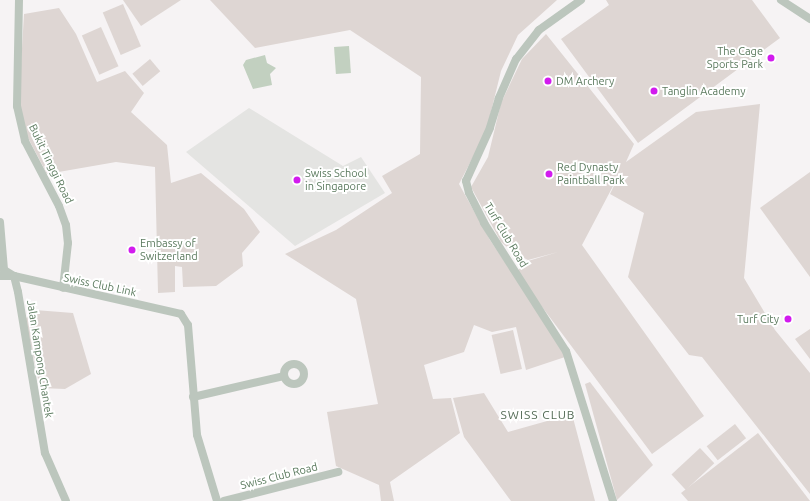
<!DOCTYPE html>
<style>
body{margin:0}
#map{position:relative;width:810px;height:501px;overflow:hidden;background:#f6f3f4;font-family:Ubuntu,sans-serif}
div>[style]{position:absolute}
.built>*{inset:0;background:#e4e4e2}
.green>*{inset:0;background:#ded6d3;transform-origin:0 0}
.water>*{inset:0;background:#c2d0c0;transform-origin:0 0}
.minor>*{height:8px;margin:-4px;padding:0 4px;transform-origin:4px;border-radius:4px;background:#bcc6bd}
.minor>.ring{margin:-4px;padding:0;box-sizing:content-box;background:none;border:8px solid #bcc6bd;border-radius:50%}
.dots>*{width:11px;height:11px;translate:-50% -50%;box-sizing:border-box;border:2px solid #fff;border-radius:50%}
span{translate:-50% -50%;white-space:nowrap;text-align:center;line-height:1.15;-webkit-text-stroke:4px #fff;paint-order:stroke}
.poi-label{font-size:11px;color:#5b7a5e}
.right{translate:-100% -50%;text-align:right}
.left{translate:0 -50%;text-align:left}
.street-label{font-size:11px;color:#5b7a5e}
.neighbourhood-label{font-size:12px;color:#526a54;letter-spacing:1px}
</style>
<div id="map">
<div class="built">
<div style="clip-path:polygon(249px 108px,343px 166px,361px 157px,385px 193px,295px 246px,186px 152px)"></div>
</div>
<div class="green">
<div style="clip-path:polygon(123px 0,181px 0,141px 26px)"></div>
<div style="clip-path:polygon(210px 0,557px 0,518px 35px,501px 71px,486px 132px,459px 184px,490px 240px,550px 329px,565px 357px,526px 370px,516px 327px,492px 332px,474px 325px,464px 352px,424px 365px,433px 399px,451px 398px,460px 433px,390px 482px,394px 501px,381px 501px,379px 485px,336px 466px,327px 412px,378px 404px,356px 299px,285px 254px,336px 230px,392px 193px,382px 176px,420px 154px,421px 77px,350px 30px,255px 48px)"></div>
<div style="clip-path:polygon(606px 0,752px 0,780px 38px,638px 143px,561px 39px,609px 5px)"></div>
<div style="left:123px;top:4px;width:46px;height:22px;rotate:67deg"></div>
<div style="clip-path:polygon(59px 8px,76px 34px,97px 82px,125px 71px,144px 93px,131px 112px,167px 145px,171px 183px,201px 173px,244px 209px,260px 232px,242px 253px,243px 266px,216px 286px,183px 287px,182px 267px,175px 266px,175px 292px,158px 293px,155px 167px,116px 162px,47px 174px,26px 134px,19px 99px,24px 14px)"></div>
<div style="left:101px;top:27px;width:43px;height:21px;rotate:66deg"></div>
<div style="clip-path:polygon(546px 34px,634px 144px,626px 162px,696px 112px,760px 104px,744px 278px,775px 330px,810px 373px,810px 494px,702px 357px,689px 355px,628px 277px,644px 213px,610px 194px,622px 169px,582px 245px,704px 416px,652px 454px,516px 272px,528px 261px,558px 252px,528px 260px,514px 253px,501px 242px,471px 187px,488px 157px,501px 103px,522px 59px)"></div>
<div style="left:150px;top:59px;width:16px;height:23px;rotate:50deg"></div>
<div style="clip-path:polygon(810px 172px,810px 277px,760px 208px)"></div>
<div style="clip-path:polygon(35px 310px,73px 313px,91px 374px,65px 389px,40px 388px,25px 319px)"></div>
<div style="clip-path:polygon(810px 329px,810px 359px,795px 339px)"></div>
<div style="left:513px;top:330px;width:40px;height:22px;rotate:77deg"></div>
<div style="clip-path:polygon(590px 382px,653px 465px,617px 500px,585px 384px)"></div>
<div style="clip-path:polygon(484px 393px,508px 432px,572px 414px,595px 501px,511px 501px,464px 437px,453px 398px)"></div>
<div style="left:735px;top:424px;width:18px;height:36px;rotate:52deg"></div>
<div style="clip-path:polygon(758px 433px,810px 501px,688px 501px,681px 493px)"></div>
<div style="left:700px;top:448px;width:21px;height:39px;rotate:47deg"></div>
</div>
<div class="water">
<div style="left:349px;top:46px;width:27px;height:15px;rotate:86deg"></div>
<div style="clip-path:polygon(265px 55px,267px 63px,276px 68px,270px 74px,272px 85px,253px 89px,243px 65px,246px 60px)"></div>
</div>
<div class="minor">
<div style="left:19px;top:0;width:106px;rotate:91.1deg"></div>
<div style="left:17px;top:106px;width:36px;rotate:77deg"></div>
<div style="left:25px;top:141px;width:73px;rotate:62.4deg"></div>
<div style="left:59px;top:206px;width:20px;rotate:70deg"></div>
<div style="left:66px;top:225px;width:18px;rotate:84deg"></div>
<div style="left:68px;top:243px;width:45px;rotate:96.3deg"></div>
<div style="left:581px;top:0;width:52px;rotate:144.5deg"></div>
<div style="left:539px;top:30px;width:37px;rotate:128deg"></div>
<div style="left:516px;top:59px;width:43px;rotate:113.6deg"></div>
<div style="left:499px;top:98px;width:31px;rotate:107deg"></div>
<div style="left:490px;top:128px;width:58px;rotate:114.4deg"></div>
<div style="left:466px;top:181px;width:12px;rotate:76deg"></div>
<div style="left:469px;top:193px;width:34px;rotate:63deg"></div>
<div style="left:484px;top:223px;width:152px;rotate:57.4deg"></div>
<div style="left:566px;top:351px;width:157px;rotate:72.6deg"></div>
<div style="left:781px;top:0;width:35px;rotate:33deg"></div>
<div style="left:0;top:222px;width:48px;rotate:85.2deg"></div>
<div style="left:4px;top:270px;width:12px;rotate:31deg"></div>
<div style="left:14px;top:276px;width:16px;rotate:76deg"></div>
<div style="left:18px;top:292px;width:163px;rotate:80.5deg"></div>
<div style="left:45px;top:453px;width:52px;rotate:66.4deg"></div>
<div style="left:0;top:276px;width:14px"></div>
<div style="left:14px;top:276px;width:171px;rotate:12.8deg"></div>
<div style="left:181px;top:314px;width:13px;rotate:58deg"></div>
<div style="left:188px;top:325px;width:110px;rotate:85.3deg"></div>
<div style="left:197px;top:435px;width:69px;rotate:73.1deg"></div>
<div class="ring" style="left:284px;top:364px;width:12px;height:12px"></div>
<div style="left:193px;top:397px;width:93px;rotate:-13deg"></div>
<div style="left:224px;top:501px;width:118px;rotate:-14.3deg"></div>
</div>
<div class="dots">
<div style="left:771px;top:58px;background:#d21bee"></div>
<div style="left:548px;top:81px;background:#d21bee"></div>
<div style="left:654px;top:91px;background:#d21bee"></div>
<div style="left:549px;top:174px;background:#d21bee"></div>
<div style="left:297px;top:180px;background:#d21bee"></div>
<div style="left:132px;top:250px;background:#d21bee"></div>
<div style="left:788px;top:319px;background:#d21bee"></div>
</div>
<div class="poi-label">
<span class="right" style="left:763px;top:58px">The Cage<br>Sports Park</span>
<span class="left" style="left:556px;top:81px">DM Archery</span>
<span class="left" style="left:662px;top:91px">Tanglin Academy</span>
<span class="left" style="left:557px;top:174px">Red Dynasty<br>Paintball Park</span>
<span class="left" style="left:305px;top:180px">Swiss School<br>in Singapore</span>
<span class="left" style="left:140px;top:250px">Embassy of<br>Switzerland</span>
<span class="right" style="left:779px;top:319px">Turf City</span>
</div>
<div class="street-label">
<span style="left:51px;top:164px;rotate:64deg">Bukit Tinggi Road</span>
<span style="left:506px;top:235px;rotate:59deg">Turf Club Road</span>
<span style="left:100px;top:285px;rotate:12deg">Swiss Club Link</span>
<span style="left:40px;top:359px;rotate:81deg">Jalan Kampong Chantek</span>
<span style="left:279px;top:476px;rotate:-14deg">Swiss Club Road</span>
</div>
<div class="neighbourhood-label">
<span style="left:538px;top:415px">SWISS CLUB</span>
</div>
</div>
